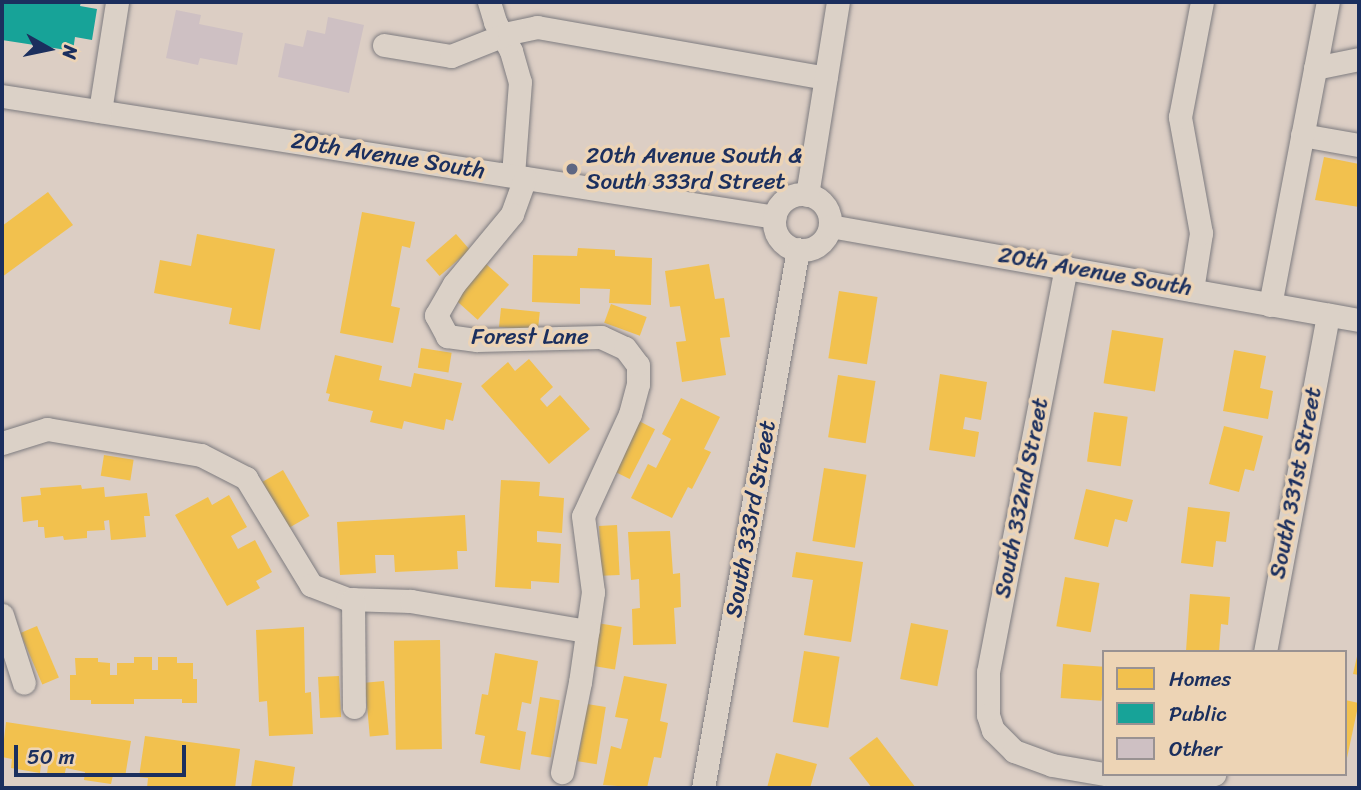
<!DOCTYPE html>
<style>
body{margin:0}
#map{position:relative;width:1361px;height:790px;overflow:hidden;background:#dccec4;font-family:Sriracha,sans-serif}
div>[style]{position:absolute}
.homes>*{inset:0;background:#f2c14e;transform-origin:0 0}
.public>*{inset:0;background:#17a398}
.building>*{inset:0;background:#cec0c3}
.roads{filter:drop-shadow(0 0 2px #7e7c80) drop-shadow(0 0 2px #7e7c80)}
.minor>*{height:23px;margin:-11.5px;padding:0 11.5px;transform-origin:11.5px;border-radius:11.5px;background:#dbd1c7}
.minor>.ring{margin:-11.5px;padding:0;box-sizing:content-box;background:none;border:23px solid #dbd1c7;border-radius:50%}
.dots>*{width:19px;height:19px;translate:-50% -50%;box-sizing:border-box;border:4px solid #edd4b5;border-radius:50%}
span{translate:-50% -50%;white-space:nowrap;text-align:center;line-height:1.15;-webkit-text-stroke:7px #edd4b5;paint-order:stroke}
.street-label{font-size:23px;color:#1b2f5e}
.poi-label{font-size:23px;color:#1b2f5e}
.left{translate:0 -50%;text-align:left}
.frame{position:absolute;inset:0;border:4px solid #1b2f5e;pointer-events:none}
.legend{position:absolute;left:1102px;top:650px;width:245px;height:126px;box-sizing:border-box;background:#edd4b5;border:2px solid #999292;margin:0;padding:9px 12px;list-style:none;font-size:21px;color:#1b2f5e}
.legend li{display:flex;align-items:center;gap:14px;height:35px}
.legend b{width:35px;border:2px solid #999292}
.north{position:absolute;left:14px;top:14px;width:70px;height:70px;-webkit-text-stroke:5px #edd4b5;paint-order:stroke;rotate:99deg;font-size:19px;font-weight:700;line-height:28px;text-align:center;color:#1b2f5e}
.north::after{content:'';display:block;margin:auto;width:24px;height:32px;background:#1b2f5e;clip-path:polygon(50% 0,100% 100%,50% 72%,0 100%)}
.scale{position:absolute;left:14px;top:745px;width:172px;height:32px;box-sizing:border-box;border:4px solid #1b2f5e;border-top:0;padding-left:9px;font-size:21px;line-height:24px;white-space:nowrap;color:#1b2f5e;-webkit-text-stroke:5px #edd4b5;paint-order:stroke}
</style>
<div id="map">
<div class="homes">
<div style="clip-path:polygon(1324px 157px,1359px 164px,1359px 207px,1315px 200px)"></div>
<div style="clip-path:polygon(48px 192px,73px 225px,2px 277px,2px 226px)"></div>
<div style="clip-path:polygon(362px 212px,415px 222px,410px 248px,402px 246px,391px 306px,400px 308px,393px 343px,340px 333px)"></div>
<div style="clip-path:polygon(197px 234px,275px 249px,260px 330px,229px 324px,232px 308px,154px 293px,160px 260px,191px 266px)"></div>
<div style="left:456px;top:234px;width:21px;height:40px;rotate:49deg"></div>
<div style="clip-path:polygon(578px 248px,615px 250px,615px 256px,652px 258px,651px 305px,609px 303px,610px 289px,580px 288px,580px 304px,532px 302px,533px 255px,577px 256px)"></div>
<div style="left:486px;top:264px;width:31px;height:47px;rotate:42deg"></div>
<div style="clip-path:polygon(709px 264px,715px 299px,724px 298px,730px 337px,720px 338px,726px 375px,682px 382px,676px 342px,686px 341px,680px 306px,670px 307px,665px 271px)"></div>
<div style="left:839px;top:291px;width:39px;height:68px;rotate:9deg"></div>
<div style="left:611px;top:304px;width:38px;height:20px;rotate:20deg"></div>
<div style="left:501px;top:308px;width:39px;height:19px;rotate:6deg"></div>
<div style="left:1112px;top:330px;width:52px;height:54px;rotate:9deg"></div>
<div style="left:421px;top:348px;width:31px;height:20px;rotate:9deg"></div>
<div style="clip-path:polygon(1234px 350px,1266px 356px,1260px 388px,1273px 391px,1268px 419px,1223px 411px)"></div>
<div style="clip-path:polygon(335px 355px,382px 366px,379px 380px,411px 387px,414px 373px,462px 383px,453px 421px,446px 419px,444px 430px,404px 421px,402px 429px,370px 422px,373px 411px,328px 401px,330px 394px,326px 393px)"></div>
<div style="clip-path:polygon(529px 359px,553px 387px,540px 399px,547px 407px,560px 395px,590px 429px,549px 464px,481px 386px,508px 362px,515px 371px)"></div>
<div style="clip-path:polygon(940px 374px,987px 382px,981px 420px,965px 417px,963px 429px,979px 432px,975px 457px,929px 450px)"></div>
<div style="left:838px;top:375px;width:38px;height:63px;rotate:9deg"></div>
<div style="clip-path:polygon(681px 398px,720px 417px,704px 449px,711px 452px,692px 489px,688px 487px,672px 518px,631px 498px,648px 464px,656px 468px,671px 439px,662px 434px)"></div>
<div style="left:1094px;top:412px;width:34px;height:50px;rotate:8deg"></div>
<div style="left:639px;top:421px;width:18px;height:56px;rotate:27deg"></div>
<div style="clip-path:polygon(1224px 426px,1263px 436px,1254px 471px,1245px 469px,1239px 492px,1209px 484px)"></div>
<div style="left:104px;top:455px;width:30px;height:21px;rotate:9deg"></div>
<div style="left:824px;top:468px;width:43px;height:74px;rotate:9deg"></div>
<div style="left:283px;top:470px;width:53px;height:24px;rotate:60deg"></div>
<div style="clip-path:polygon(501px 480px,540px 482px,539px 496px,564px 498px,562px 533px,537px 531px,537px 542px,561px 544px,559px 583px,531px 581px,531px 589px,495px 587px)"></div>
<div style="clip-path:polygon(81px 485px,82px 489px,104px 487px,105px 497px,147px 493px,150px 516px,144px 516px,146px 537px,111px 540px,109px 520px,104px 521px,105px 530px,87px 531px,87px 538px,64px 540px,63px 536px,45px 538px,44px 527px,38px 527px,38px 520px,23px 522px,21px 497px,41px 495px,40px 488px)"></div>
<div style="clip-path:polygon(1086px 489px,1133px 500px,1127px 522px,1115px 519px,1108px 547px,1074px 539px)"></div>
<div style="clip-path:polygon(229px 495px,247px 527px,231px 536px,238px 549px,255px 540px,272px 572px,256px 581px,260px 588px,227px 606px,175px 515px,208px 497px,212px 505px)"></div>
<div style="clip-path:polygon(1188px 507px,1230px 512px,1226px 542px,1216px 541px,1213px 567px,1181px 563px)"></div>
<div style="clip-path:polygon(465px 515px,467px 551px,457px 551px,458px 569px,395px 572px,394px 555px,375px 555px,376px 573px,340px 575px,337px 522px)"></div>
<div style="left:617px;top:525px;width:50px;height:18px;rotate:87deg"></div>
<div style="clip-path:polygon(670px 531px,673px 574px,680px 573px,681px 607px,674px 608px,676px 644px,633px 645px,632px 609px,640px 608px,639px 579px,631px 580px,628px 532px)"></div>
<div style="clip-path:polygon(796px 552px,863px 562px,851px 642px,804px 635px,813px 580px,792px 577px)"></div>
<div style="left:1065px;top:577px;width:35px;height:50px;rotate:10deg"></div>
<div style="clip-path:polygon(1190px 594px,1230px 597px,1228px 625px,1221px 624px,1219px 652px,1186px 651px)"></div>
<div style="left:597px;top:623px;width:25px;height:43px;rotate:9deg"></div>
<div style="left:911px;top:623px;width:38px;height:57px;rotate:11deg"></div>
<div style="left:37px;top:626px;width:56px;height:18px;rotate:67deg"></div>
<div style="clip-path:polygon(304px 627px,305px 693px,311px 692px,313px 734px,269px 736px,267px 701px,259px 702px,256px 630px)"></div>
<div style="left:440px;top:640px;width:109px;height:46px;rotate:89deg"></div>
<div style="left:804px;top:651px;width:36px;height:72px;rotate:9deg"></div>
<div style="clip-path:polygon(1358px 652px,1359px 652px,1359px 675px,1353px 674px)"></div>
<div style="clip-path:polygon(495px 653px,538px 661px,531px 704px,522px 702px,517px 730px,526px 732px,520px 770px,480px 763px,485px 736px,475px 734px,482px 694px,488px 695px)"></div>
<div style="clip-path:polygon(134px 657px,152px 657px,152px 670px,158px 670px,158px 657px,177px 657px,177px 663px,193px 663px,193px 679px,197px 679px,197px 703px,182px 703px,182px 699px,134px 699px,134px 704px,91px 704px,91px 700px,70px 700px,70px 675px,76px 675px,75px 658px,98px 658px,98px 662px,110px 663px,110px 675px,117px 675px,117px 663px,134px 663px)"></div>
<div style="left:1063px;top:664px;width:41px;height:34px;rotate:4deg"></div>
<div style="left:339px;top:676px;width:41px;height:21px;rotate:87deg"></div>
<div style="clip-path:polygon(624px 676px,667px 684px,660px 721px,668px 723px,661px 758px,654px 757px,647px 788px,603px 785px,611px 746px,621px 749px,628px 719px,615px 717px)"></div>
<div style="left:384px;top:681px;width:54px;height:19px;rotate:85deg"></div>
<div style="left:540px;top:697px;width:20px;height:58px;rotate:9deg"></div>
<div style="left:1345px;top:700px;width:14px;height:57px;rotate:12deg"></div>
<div style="left:587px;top:704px;width:19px;height:58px;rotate:9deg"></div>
<div style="clip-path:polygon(6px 722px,131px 741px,125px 777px,113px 775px,111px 784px,84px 780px,85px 772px,66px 768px,64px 777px,47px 774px,48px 766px,41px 765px,40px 773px,11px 768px,12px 759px,2px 757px)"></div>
<div style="clip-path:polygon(145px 736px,240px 749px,235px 788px,147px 788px,148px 778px,139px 777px)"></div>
<div style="clip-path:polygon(877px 737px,916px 788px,872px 788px,849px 758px)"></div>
<div style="clip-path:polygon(776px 753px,817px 764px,810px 788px,767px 788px)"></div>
<div style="clip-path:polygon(255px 760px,295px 767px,292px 788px,251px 788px)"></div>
</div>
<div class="public">
<div style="clip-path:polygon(2px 2px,81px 2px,80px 6px,97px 9px,92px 40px,75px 37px,73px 51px,2px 40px)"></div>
</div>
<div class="building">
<div style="clip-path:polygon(176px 10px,201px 15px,199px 24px,243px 33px,237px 65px,200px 58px,198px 65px,166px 58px)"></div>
<div style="clip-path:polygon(328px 17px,364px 25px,349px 93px,278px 77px,285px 43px,303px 47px,307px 30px,325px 34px)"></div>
</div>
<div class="roads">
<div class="minor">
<div style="left:489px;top:2px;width:21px;rotate:73deg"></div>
<div style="left:495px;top:22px;width:33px;rotate:61deg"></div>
<div style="left:511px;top:51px;width:32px;rotate:74deg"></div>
<div style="left:520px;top:82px;width:94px;rotate:94.3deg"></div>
<div style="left:384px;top:45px;width:68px;rotate:9.3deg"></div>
<div style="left:451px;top:56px;width:62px;rotate:-21.6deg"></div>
<div style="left:509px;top:33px;width:29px;rotate:-12deg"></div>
<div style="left:537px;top:27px;width:293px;rotate:10deg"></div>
<div style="left:1315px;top:68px;width:45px;rotate:-11.6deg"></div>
<div style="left:2px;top:96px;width:782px;rotate:8.9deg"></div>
<div style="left:100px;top:111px;width:110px;rotate:-81.1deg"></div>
<div style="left:1302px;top:135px;width:58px;rotate:10deg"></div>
<div style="left:525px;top:178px;width:38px;rotate:110deg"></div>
<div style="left:512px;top:214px;width:91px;rotate:129.6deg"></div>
<div style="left:454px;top:284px;width:36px;rotate:120deg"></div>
<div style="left:436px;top:315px;width:24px;rotate:62deg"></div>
<div style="left:447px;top:336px;width:30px;rotate:8deg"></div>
<div style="left:477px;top:340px;width:124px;rotate:-1.4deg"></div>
<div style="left:601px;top:337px;width:26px;rotate:25deg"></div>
<div style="left:625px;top:348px;width:21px;rotate:53deg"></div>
<div style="left:638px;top:365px;width:19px;rotate:90deg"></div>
<div style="left:638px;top:384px;width:31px;rotate:105deg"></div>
<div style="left:630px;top:414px;width:112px;rotate:114.7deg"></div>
<div style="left:583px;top:516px;width:77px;rotate:82.5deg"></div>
<div style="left:593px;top:592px;width:91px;rotate:98.2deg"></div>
<div style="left:580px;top:682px;width:92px;rotate:101.3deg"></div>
<div class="ring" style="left:774px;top:194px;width:33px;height:33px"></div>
<div style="left:807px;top:195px;width:195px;rotate:-80.9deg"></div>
<div style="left:830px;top:226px;width:537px;rotate:10.08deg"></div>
<div style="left:1066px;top:267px;width:412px;rotate:100.9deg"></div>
<div style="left:988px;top:672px;width:43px;rotate:90deg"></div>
<div style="left:988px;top:715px;width:16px;rotate:72deg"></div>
<div style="left:993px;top:730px;width:30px;rotate:45deg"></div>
<div style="left:1014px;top:751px;width:40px;rotate:20.2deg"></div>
<div style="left:1052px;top:765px;width:53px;rotate:9.8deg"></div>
<div style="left:1192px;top:290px;width:58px;rotate:-81deg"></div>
<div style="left:1201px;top:233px;width:118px;rotate:-100.3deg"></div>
<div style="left:1180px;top:117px;width:117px;rotate:-79.2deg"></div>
<div style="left:1270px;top:305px;width:309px;rotate:-79.2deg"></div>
<div style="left:2px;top:443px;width:47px;rotate:-17.3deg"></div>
<div style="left:47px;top:429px;width:156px;rotate:9.6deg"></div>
<div style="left:201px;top:455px;width:51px;rotate:27.1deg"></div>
<div style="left:246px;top:478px;width:125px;rotate:58.7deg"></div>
<div style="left:311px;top:585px;width:39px;rotate:21deg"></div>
<div style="left:347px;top:599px;width:64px;rotate:1.8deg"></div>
<div style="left:411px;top:601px;width:179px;rotate:9.7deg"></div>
<div style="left:353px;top:599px;width:108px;rotate:89.5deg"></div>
<div style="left:2px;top:615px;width:71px;rotate:72.1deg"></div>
<div style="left:1265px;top:652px;width:343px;rotate:-79.4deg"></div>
<div style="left:1108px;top:774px;width:51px;rotate:6.7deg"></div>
<div style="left:1159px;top:780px;width:27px"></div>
<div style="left:1186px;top:780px;width:29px;rotate:-12deg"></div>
<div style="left:703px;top:788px;width:547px;rotate:-80deg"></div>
</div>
</div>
<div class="dots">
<div style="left:572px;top:169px;background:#5f6782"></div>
</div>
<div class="street-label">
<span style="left:388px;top:156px;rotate:9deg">20th Avenue South</span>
<span style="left:1095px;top:272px;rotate:10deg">20th Avenue South</span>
<span style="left:530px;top:337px">Forest Lane</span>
<span style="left:1296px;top:483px;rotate:-79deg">South 331st Street</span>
<span style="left:1022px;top:498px;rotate:-79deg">South 332nd Street</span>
<span style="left:751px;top:519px;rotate:-80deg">South 333rd Street</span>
</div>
<div class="poi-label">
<span class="left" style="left:586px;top:169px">20th Avenue South &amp;<br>South 333rd Street</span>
</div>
<div class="frame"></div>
<ul class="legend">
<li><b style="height:19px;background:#f2c14e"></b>Homes</li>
<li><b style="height:19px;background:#17a398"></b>Public</li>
<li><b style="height:19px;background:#cec0c3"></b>Other</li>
</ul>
<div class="north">N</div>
<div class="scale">50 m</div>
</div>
